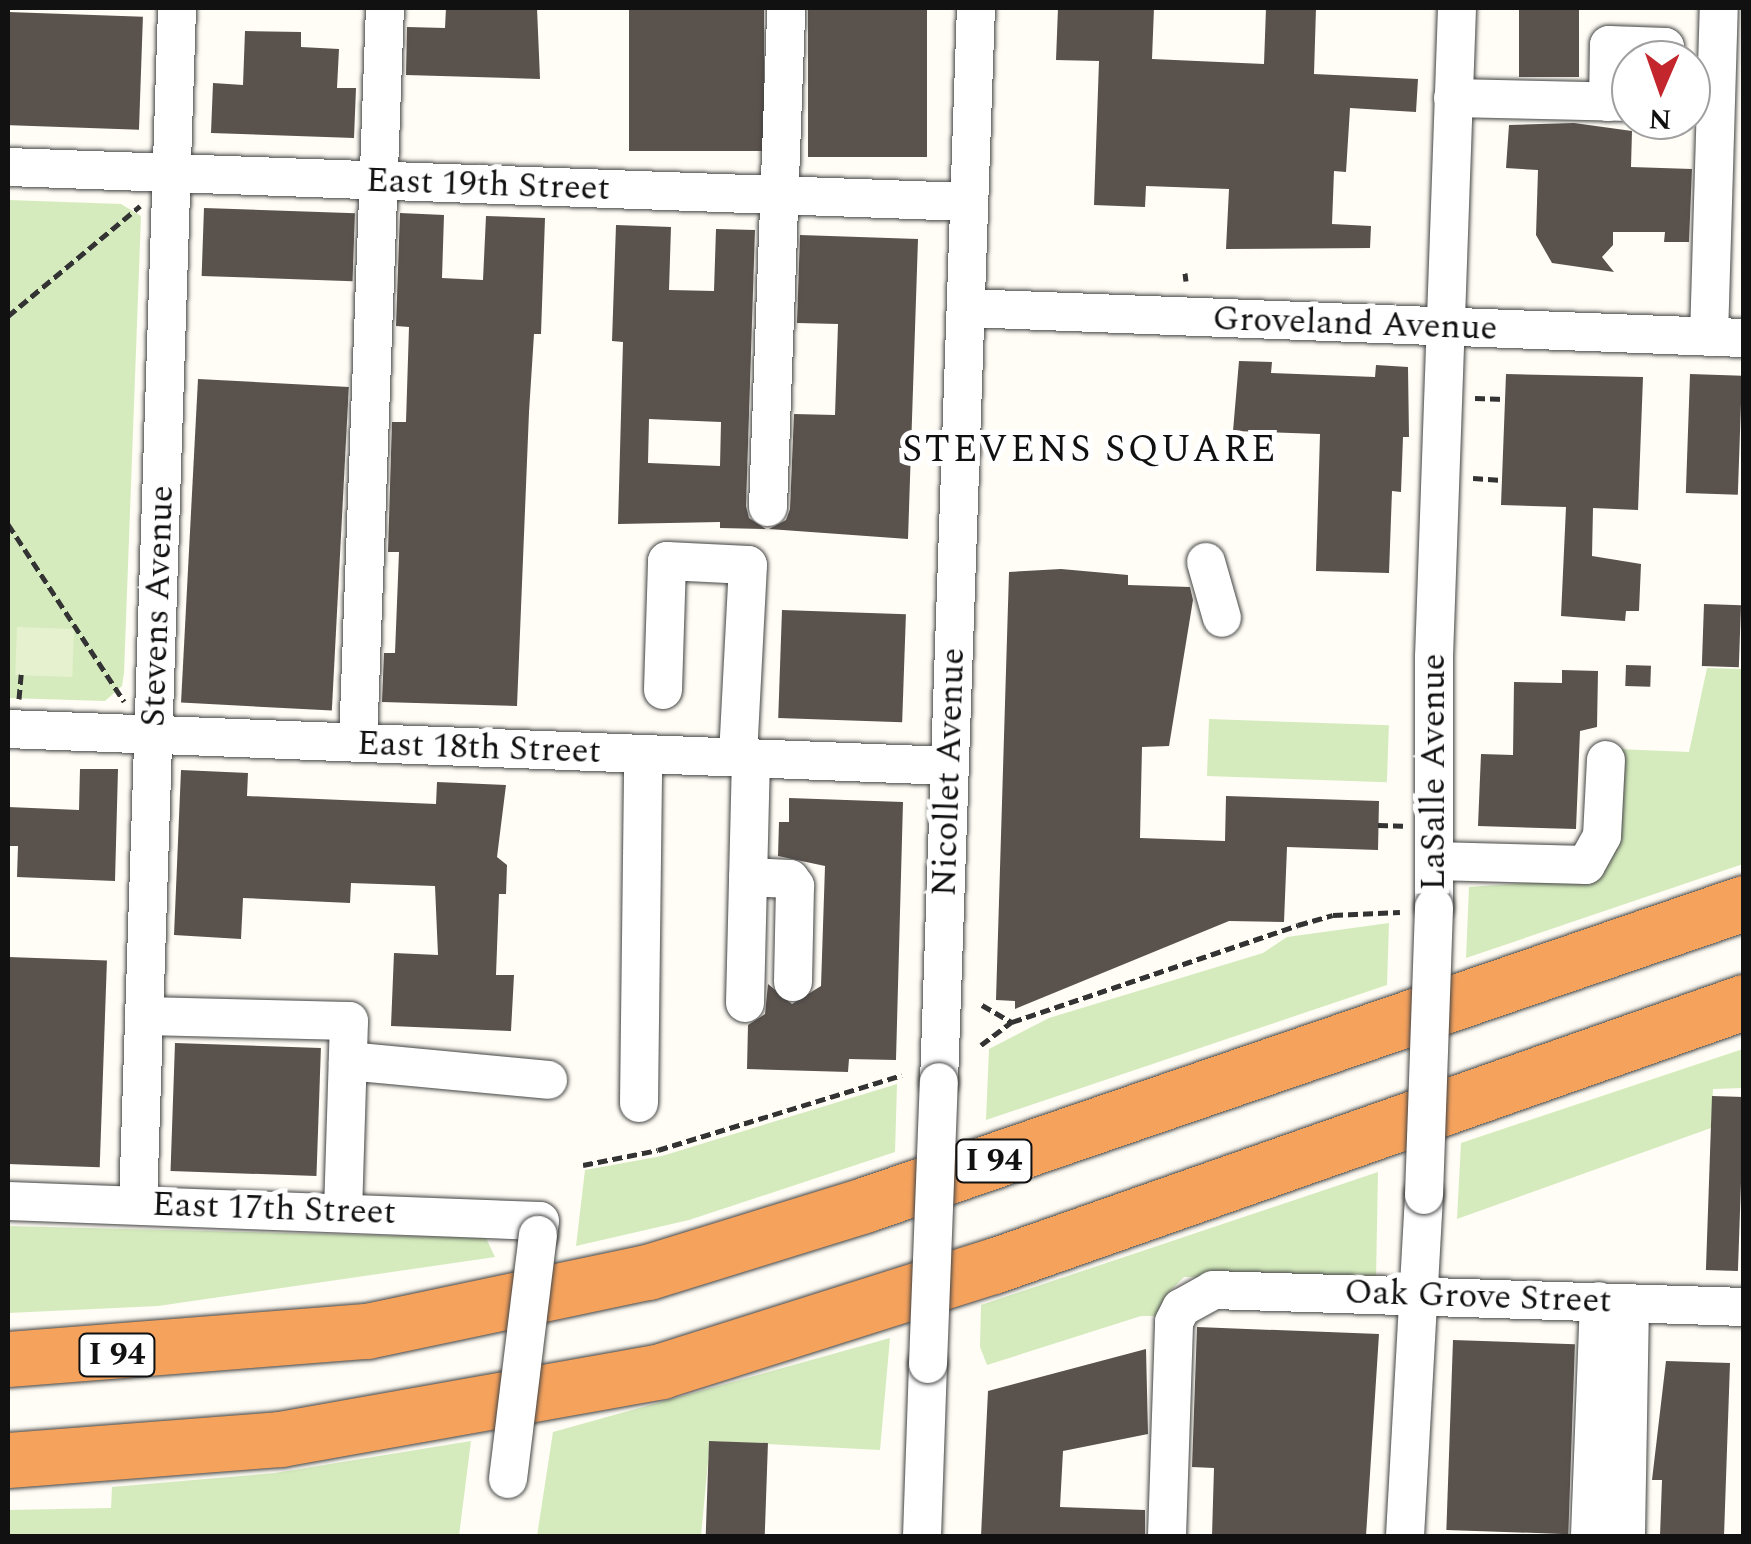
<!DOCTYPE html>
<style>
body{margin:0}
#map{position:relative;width:1751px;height:1544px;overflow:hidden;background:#fffdf5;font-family:Spectral,serif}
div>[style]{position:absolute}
.green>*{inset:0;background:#d5ebbd;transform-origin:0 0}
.pitch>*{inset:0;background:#e6f2cf;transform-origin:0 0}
.building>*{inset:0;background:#5a524d;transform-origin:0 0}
.path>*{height:5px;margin-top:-2.5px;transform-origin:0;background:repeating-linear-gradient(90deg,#333 0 10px,transparent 0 15px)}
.roads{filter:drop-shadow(0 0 2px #444) drop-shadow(0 0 2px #444)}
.minor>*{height:38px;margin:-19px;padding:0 19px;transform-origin:19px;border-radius:19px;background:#fff}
.highway>*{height:55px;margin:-27.5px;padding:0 27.5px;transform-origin:27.5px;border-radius:27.5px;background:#f5a25d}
.bridges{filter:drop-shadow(0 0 2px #444) drop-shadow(0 0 2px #444)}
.minor-bridge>*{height:38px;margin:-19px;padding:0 19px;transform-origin:19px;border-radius:19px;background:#fff}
span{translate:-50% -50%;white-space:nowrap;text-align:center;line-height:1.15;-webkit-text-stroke:10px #fff;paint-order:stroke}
.shield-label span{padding:2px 8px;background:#fff;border:2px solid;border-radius:8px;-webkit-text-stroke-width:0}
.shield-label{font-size:32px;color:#111;font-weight:700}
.street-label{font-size:35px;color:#111}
.neighbourhood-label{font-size:38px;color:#111;letter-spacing:2.5px}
.frame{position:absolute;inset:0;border:10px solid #111;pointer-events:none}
.north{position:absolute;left:1611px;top:40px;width:100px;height:100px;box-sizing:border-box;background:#fff;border:2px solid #a0a0a0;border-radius:50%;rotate:182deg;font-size:28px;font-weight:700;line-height:40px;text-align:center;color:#111}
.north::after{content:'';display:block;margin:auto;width:35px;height:45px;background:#c4262e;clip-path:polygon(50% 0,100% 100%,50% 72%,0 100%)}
</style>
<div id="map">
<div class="green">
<div style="clip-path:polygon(8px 200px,121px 204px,141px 216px,124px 673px,122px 686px,105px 701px,8px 698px)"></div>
<div style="clip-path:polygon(1707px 668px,1743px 669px,1743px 864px,1466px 958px,1469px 887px,1581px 879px,1618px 749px,1689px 752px)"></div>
<div style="left:1209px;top:719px;width:180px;height:57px;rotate:2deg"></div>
<div style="clip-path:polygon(1389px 923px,1387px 985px,986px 1120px,989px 1049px,1049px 1018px,1263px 953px,1287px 937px)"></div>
<div style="clip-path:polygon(1743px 1049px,1743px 1088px,1713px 1089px,1711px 1128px,1457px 1219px,1461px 1143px)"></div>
<div style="clip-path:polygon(897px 1084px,895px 1152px,689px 1220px,576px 1246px,585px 1170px,662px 1156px)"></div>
<div style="clip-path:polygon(1378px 1172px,1376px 1279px,1184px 1277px,1169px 1292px,1165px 1316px,1141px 1316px,987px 1365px,980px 1347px,981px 1305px)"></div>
<div style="clip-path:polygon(8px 1226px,486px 1238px,495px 1257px,158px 1306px,8px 1313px)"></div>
<div style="clip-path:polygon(890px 1338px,880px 1450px,710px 1441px,701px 1536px,537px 1536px,553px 1432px)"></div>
<div style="clip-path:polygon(471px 1441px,459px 1536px,8px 1536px,8px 1510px,111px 1508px,112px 1487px,275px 1473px)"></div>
</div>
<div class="pitch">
<div style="left:17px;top:627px;width:57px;height:48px;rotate:2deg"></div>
</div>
<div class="building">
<div style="clip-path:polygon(446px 8px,537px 8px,540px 79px,406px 75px,407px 27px,445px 28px)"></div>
<div style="left:629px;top:8px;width:135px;height:143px"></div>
<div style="left:808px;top:8px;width:119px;height:149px"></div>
<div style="clip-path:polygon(1058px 8px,1154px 8px,1152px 59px,1264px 64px,1266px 8px,1316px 8px,1314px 74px,1418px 79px,1416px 112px,1350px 108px,1346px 172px,1334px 171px,1332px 224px,1371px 226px,1370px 248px,1226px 249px,1229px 189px,1146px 186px,1145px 207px,1094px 205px,1099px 61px,1056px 60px)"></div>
<div style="left:1519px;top:8px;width:60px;height:69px"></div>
<div style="left:8px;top:12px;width:135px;height:113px;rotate:2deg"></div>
<div style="clip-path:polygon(245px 31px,301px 32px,301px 47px,339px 49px,337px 88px,356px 88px,354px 138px,211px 133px,213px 83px,243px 85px)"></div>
<div style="clip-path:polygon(1574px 123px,1632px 131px,1631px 167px,1692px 169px,1689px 242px,1664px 242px,1665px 232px,1613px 232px,1613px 245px,1602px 257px,1614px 272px,1552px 263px,1536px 235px,1538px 170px,1506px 168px,1509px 125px)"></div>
<div style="left:204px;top:208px;width:151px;height:68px;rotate:2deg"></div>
<div style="clip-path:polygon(400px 213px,444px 215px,442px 278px,483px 280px,486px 216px,545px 218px,541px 334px,534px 334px,529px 412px,517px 706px,382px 702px,384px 653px,395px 653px,399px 552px,388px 552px,392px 422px,406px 422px,409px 327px,396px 326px)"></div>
<div style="clip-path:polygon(evenodd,616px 225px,671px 227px,669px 290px,714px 291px,716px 229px,755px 230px,746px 506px,749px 518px,766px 529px,720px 528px,720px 522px,618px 524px,623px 342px,612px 341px,616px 225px,649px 419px,721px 422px,720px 466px,648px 463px,649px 419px)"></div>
<div style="clip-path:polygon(800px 235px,918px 239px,908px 539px,769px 529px,786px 520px,790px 509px,794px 414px,835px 415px,838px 324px,797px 323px)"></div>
<div style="clip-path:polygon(1239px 361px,1272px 362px,1271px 373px,1375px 377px,1376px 365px,1408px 367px,1409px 437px,1403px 437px,1401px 492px,1392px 491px,1389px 573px,1316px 571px,1320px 434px,1233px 431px)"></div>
<div style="clip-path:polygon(1506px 374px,1643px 377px,1638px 510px,1593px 508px,1592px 556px,1641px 564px,1639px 611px,1626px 611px,1625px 621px,1561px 616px,1566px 507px,1501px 505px)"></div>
<div style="left:1690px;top:374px;width:52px;height:119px;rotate:2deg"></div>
<div style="left:198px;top:379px;width:151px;height:324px;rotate:3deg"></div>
<div style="clip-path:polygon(1061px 569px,1128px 575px,1128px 585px,1190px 587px,1193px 600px,1169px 746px,1142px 747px,1140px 838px,1225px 841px,1226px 796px,1379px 801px,1378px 850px,1287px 847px,1284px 922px,1229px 921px,1015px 1009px,1015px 1001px,996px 1000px,1009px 572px)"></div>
<div style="left:1704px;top:604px;width:37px;height:62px;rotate:2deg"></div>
<div style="left:782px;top:610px;width:124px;height:108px;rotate:2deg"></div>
<div style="left:1626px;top:665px;width:25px;height:21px;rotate:2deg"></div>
<div style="clip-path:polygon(1562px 670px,1598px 671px,1597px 727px,1580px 731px,1576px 829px,1478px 826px,1481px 754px,1513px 755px,1514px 682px,1562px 683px)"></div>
<div style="clip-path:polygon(80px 769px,118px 769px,115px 881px,17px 877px,18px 846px,8px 846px,8px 807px,79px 810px)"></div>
<div style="clip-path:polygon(181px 770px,248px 773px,247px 796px,436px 804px,437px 782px,506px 785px,497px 857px,507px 865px,506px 894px,499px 894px,496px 975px,514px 975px,511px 1031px,391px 1026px,394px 953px,438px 955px,435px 886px,351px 883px,350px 903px,243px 898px,241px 939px,174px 935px)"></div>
<div style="clip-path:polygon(789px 798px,903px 802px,896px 1060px,849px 1059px,848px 1072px,747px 1069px,748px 1025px,765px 1014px,768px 984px,792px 1004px,821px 986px,825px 866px,778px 856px,779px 822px,789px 822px)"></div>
<div style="left:8px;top:957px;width:99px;height:207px;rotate:2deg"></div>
<div style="left:175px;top:1043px;width:146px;height:128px;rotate:2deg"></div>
<div style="left:1712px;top:1096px;width:32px;height:174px;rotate:2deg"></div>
<div style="clip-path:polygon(1197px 1327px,1379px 1334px,1366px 1536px,1212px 1536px,1214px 1468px,1192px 1467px)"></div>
<div style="left:1453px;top:1340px;width:122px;height:190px;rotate:2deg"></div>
<div style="clip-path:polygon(1146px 1349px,1148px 1434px,1063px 1451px,1060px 1507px,1145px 1510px,1145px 1536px,981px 1536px,988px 1391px)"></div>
<div style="clip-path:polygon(1666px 1361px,1730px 1363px,1724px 1536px,1660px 1536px,1662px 1480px,1652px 1480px)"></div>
<div style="left:709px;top:1441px;width:59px;height:95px;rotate:2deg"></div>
</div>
<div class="path">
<div style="left:1185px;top:273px;width:8px;rotate:83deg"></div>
<div style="left:8px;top:316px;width:172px;rotate:-39.8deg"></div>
<div style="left:1475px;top:398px;width:30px;rotate:2deg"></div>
<div style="left:1473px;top:478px;width:29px;rotate:4deg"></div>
<div style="left:8px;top:524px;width:212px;rotate:56.8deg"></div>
<div style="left:19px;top:699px;width:25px;rotate:-85deg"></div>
<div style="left:1378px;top:825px;width:25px;rotate:2deg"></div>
<div style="left:982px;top:1005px;width:34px;rotate:30deg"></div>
<div style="left:981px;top:1045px;width:39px;rotate:-37deg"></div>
<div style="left:1012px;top:1022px;width:302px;rotate:-18.7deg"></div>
<div style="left:1298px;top:925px;width:36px;rotate:-16deg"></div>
<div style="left:1333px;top:915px;width:67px;rotate:-2.6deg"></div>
<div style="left:583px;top:1165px;width:76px;rotate:-11.3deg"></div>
<div style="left:658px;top:1150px;width:255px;rotate:-17.1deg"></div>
</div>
<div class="roads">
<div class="minor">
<div style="left:1453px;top:98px;width:178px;rotate:1.3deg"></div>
<div style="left:1608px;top:102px;width:57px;rotate:-89deg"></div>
<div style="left:1609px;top:45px;width:56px;rotate:2deg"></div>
<div style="left:1665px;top:47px;width:13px;rotate:94deg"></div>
<div style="left:8px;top:167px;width:962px;rotate:2.09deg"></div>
<div style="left:966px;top:308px;width:779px;rotate:2.21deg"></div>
<div style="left:1709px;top:337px;width:329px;rotate:-88.3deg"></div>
<div style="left:768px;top:507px;width:499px;rotate:-87.9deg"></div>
<div style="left:1206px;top:562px;width:58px;rotate:74.1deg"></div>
<div style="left:663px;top:690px;width:129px;rotate:-88.2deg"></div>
<div style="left:667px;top:561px;width:81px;rotate:2.8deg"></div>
<div style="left:748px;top:565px;width:193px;rotate:93deg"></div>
<div style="left:8px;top:729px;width:943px;rotate:2.25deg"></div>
<div style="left:358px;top:743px;width:735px;rotate:-87.9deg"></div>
<div style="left:1434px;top:861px;width:152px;rotate:1.5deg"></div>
<div style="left:1586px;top:865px;width:33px;rotate:-61deg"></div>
<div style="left:1602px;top:836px;width:76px;rotate:-87deg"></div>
<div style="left:748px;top:877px;width:42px;rotate:2.7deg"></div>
<div style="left:790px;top:879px;width:9px;rotate:54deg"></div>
<div style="left:795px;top:886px;width:96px;rotate:91.2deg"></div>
<div style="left:1434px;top:907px;width:250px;rotate:-90deg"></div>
<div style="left:1434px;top:657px;width:649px;rotate:-87.97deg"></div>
<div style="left:745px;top:1003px;width:244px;rotate:-88.6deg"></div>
<div style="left:144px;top:1016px;width:205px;rotate:1.4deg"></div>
<div style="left:349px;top:1021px;width:191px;rotate:91.8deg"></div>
<div style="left:348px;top:1061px;width:201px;rotate:5.4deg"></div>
<div style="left:939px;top:1082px;width:1075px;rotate:-88.03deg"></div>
<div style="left:639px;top:1103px;width:348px;rotate:-89.3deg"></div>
<div style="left:8px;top:1201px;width:532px;rotate:2.15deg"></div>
<div style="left:540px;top:1221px;width:14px;rotate:98deg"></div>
<div style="left:138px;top:1204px;width:1197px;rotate:-88.13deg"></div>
<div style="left:1626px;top:1534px;width:231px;rotate:-89deg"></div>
<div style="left:1590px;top:1535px;width:234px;rotate:-87.8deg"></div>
<div style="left:922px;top:1536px;width:172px;rotate:-88deg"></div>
<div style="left:1167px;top:1536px;width:214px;rotate:-88.1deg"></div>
<div style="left:1174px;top:1322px;width:16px;rotate:-63deg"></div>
<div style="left:1181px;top:1308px;width:37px;rotate:-29deg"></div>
<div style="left:1213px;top:1290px;width:531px;rotate:1.83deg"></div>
<div style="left:1405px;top:1536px;width:342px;rotate:-86.8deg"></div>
</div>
<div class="highway">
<div style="left:8px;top:1359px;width:360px;rotate:-4.5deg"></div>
<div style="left:367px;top:1331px;width:287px;rotate:-11.9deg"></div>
<div style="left:648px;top:1272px;width:226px;rotate:-17.2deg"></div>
<div style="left:864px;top:1205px;width:930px;rotate:-18.94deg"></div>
<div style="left:8px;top:1460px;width:273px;rotate:-4.4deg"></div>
<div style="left:280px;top:1439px;width:387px;rotate:-10.1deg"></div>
<div style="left:661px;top:1371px;width:348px;rotate:-17.6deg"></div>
<div style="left:993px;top:1266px;width:796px;rotate:-19.37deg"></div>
</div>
</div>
<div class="bridges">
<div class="minor-bridge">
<div style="left:1424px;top:1195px;width:288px;rotate:-88deg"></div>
<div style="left:928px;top:1364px;width:282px;rotate:-87.8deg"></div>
<div style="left:508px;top:1479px;width:246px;rotate:-83deg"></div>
</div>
</div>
<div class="shield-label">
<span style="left:994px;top:1161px">I 94</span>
<span style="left:117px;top:1355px">I 94</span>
</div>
<div class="street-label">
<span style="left:488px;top:185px;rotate:2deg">East 19th Street</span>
<span style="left:1355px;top:324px;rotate:2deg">Groveland Avenue</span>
<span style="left:158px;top:606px;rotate:-88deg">Stevens Avenue</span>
<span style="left:479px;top:748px;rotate:2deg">East 18th Street</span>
<span style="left:949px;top:772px;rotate:-88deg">Nicollet Avenue</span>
<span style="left:1434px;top:772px;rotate:-90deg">LaSalle Avenue</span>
<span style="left:274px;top:1209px;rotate:2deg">East 17th Street</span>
<span style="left:1478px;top:1297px;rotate:2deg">Oak Grove Street</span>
</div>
<div class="neighbourhood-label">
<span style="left:1090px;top:451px">STEVENS SQUARE</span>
</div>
<div class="frame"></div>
<div class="north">N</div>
</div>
